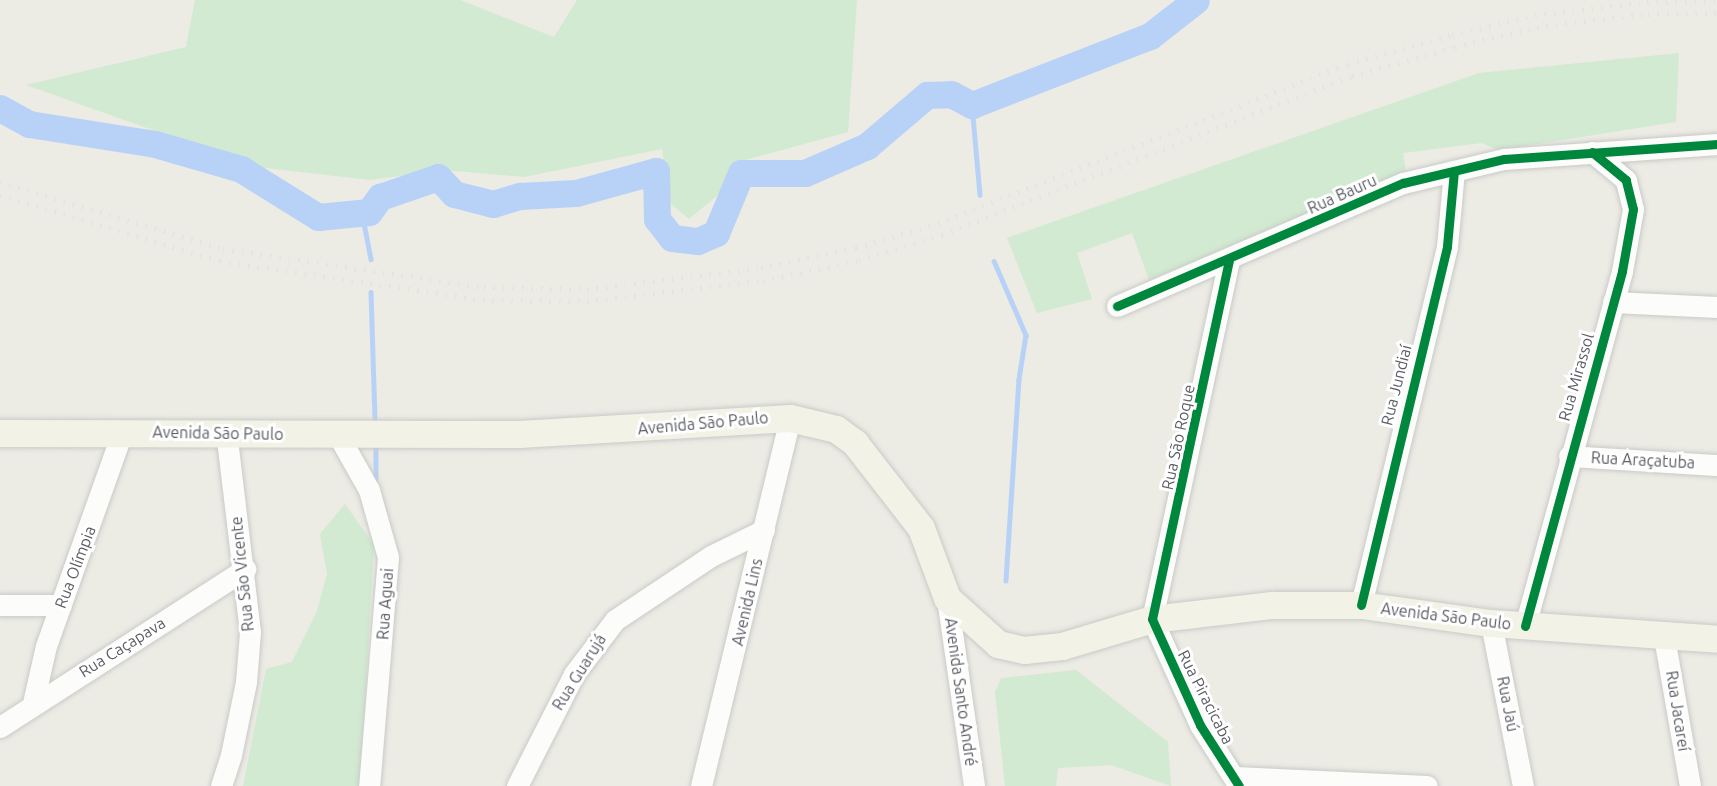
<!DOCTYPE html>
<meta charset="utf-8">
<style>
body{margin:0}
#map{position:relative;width:1717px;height:786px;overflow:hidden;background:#ecebe4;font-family:Ubuntu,sans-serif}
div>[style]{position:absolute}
.green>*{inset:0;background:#d1ead1}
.stream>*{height:4.5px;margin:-2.25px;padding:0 2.25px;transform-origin:2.25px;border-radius:2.25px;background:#b8d2f7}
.river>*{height:27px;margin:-13.5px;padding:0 13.5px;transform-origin:13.5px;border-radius:13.5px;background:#b8d2f7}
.roads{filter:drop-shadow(0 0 2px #c9cac8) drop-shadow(0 0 2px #c9cac8)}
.minor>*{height:21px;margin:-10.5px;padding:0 10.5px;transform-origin:10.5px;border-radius:10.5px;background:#fcfcfb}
.major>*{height:27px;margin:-13.5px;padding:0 13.5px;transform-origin:13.5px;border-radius:13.5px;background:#f2f2e7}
.rail>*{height:4.5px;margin-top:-2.25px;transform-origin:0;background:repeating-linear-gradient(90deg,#e4e4e3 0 1.5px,transparent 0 9.5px)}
.cycleway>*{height:9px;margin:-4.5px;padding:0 4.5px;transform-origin:4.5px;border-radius:4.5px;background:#00873e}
span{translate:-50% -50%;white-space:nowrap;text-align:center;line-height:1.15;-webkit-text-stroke:6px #fff;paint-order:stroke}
.street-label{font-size:16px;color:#5a5d64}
</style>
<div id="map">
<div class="green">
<div style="clip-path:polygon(195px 0,460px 0,554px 37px,577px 0,857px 0,848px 132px,734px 163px,725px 189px,689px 219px,670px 203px,662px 149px,524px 177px,444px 170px,370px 180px,257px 167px,26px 85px,186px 47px)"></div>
<div style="clip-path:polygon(1679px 53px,1676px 122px,1499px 150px,1481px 143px,1403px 153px,1406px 172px,1149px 280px,1132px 233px,1077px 253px,1092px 299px,1037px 313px,1007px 238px,1479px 73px)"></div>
<div style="clip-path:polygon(345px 504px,374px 545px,360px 786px,243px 786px,266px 669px,292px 662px,317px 611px,327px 574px,320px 534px)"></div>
<div style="clip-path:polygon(1076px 670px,1168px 742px,1171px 786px,1111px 765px,1058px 768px,1056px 786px,1005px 786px,995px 692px,1001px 678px)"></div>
</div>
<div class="stream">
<div style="left:972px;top:105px;width:90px;rotate:84.9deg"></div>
<div style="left:362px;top:213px;width:47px;rotate:78.9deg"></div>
<div style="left:994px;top:261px;width:81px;rotate:66.6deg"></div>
<div style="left:1026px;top:335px;width:45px;rotate:99deg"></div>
<div style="left:1019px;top:379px;width:202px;rotate:93.7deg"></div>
<div style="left:371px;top:292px;width:127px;rotate:88.2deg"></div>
<div style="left:376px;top:447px;width:31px;rotate:90deg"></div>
</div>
<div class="river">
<div style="left:0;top:108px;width:33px;rotate:29deg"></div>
<div style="left:29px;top:124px;width:128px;rotate:9deg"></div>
<div style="left:155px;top:144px;width:90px;rotate:16.2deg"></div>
<div style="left:241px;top:169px;width:91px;rotate:31.9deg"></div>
<div style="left:318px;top:217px;width:51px;rotate:-5.6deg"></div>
<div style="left:369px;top:212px;width:19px;rotate:-54deg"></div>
<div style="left:380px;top:197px;width:61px;rotate:-19deg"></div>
<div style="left:438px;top:177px;width:23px;rotate:47deg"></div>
<div style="left:454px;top:194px;width:40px;rotate:14.4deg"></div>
<div style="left:493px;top:204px;width:27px;rotate:-17deg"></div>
<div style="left:519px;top:196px;width:57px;rotate:-3deg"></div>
<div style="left:576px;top:193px;width:83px;rotate:-15.4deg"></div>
<div style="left:656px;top:171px;width:48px;rotate:88.8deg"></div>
<div style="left:657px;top:219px;width:24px;rotate:52deg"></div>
<div style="left:672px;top:238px;width:26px;rotate:7deg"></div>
<div style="left:698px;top:241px;width:20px;rotate:-24deg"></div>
<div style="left:716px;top:233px;width:65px;rotate:-67.4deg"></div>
<div style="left:741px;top:173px;width:64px"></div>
<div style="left:805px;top:173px;width:68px;rotate:-23.5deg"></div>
<div style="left:867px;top:146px;width:79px;rotate:-40.4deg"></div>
<div style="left:927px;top:95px;width:24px;rotate:-2deg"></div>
<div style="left:951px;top:94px;width:24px;rotate:28deg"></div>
<div style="left:972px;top:105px;width:191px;rotate:-21.2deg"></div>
<div style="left:1150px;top:36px;width:58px;rotate:-38deg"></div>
</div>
<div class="roads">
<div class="minor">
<div style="left:1229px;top:260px;width:367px;rotate:102.1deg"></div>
<div style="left:1152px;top:619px;width:116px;rotate:65.6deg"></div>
<div style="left:1200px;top:725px;width:72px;rotate:57.4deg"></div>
<div style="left:1613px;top:302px;width:104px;rotate:2.8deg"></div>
<div style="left:1117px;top:306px;width:311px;rotate:-23.3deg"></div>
<div style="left:1403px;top:183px;width:104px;rotate:-13.4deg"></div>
<div style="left:1504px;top:159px;width:214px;rotate:-4deg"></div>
<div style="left:337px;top:433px;width:65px;rotate:60.7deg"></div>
<div style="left:369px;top:490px;width:70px;rotate:74.2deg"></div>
<div style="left:388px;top:557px;width:230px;rotate:94.7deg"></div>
<div style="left:1569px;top:456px;width:148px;rotate:3.5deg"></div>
<div style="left:947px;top:598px;width:190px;rotate:81.8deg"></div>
<div style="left:0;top:605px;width:61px"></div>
<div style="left:1361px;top:605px;width:369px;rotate:-76.5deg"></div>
<div style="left:1447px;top:246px;width:75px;rotate:-84.7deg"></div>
<div style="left:1491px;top:623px;width:166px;rotate:78.9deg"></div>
<div style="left:1525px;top:626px;width:368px;rotate:-74.7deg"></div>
<div style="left:1622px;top:271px;width:63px;rotate:-79.9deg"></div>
<div style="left:1633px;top:209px;width:30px;rotate:-104deg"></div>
<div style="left:1626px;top:180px;width:44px;rotate:-140.5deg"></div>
<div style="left:1664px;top:637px;width:151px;rotate:80.1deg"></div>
<div style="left:33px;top:703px;width:58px;rotate:-77.2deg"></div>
<div style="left:46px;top:646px;width:227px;rotate:-70.4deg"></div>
<div style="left:0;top:727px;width:292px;rotate:-32.8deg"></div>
<div style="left:1235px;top:777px;width:192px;rotate:2.7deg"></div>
<div style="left:221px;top:786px;width:33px;rotate:-72deg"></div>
<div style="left:231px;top:755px;width:75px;rotate:-78.4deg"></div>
<div style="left:246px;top:682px;width:50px;rotate:-85.4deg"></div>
<div style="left:250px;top:632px;width:202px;rotate:-96.8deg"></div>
<div style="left:517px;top:786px;width:126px;rotate:-63deg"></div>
<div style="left:574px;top:674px;width:68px;rotate:-52.8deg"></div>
<div style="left:615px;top:620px;width:115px;rotate:-33.7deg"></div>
<div style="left:711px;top:556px;width:59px;rotate:-26.1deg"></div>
<div style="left:701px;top:786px;width:379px;rotate:-76.4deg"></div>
</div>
<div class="major">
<div style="left:0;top:433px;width:519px;rotate:0.11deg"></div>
<div style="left:519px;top:434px;width:271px;rotate:-3.4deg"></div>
<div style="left:790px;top:418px;width:47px;rotate:13.4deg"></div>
<div style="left:836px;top:429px;width:24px;rotate:36deg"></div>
<div style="left:855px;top:443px;width:108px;rotate:52.2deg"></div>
<div style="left:921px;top:528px;width:75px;rotate:69.6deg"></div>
<div style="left:947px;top:598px;width:69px;rotate:42deg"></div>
<div style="left:998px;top:644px;width:27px;rotate:13deg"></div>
<div style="left:1024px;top:650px;width:38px;rotate:-6deg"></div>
<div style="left:1062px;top:646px;width:94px;rotate:-16.7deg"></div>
<div style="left:1152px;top:619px;width:121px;rotate:-6.7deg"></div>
<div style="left:1272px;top:605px;width:89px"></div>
<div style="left:1361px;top:605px;width:131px;rotate:7.9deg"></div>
<div style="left:1491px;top:623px;width:227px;rotate:4deg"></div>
</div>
</div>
<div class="rail">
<div style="left:0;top:182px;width:233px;rotate:16.7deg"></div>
<div style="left:223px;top:249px;width:264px;rotate:8.3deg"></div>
<div style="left:484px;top:287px;width:103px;rotate:1.1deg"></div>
<div style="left:587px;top:289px;width:175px;rotate:-6.9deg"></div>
<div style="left:761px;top:268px;width:97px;rotate:-11.9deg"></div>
<div style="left:856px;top:248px;width:86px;rotate:-17deg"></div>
<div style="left:938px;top:223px;width:440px;rotate:-21.2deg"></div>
<div style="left:1348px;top:64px;width:108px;rotate:-15.6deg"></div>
<div style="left:1452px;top:35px;width:85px;rotate:-13.5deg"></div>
<div style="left:1535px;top:15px;width:113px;rotate:-6.6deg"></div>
<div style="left:1647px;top:2px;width:70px;rotate:-0.8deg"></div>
<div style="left:0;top:195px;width:230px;rotate:16.7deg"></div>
<div style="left:220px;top:261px;width:266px;rotate:8.4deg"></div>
<div style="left:483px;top:300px;width:104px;rotate:0.6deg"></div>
<div style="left:587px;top:301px;width:177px;rotate:-6.5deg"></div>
<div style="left:763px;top:281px;width:98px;rotate:-12.3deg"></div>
<div style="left:859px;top:260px;width:87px;rotate:-16.8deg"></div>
<div style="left:942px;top:235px;width:440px;rotate:-21.2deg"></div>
<div style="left:1352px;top:76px;width:107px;rotate:-15.7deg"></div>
<div style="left:1455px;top:47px;width:84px;rotate:-13.7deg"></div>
<div style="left:1537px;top:27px;width:112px;rotate:-6.7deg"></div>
<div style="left:1648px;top:14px;width:69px;rotate:-0.8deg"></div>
</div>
<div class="cycleway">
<div style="left:1229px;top:260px;width:367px;rotate:102.1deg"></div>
<div style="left:1152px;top:619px;width:116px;rotate:65.6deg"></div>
<div style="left:1200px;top:725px;width:72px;rotate:57.4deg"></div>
<div style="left:1117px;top:306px;width:311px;rotate:-23.3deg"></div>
<div style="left:1403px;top:183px;width:104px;rotate:-13.4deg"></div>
<div style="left:1504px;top:159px;width:214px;rotate:-4deg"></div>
<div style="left:1361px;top:605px;width:369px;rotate:-76.5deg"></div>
<div style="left:1447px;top:246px;width:75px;rotate:-84.7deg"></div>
<div style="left:1525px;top:626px;width:368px;rotate:-74.7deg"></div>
<div style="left:1622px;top:271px;width:63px;rotate:-79.9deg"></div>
<div style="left:1633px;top:209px;width:30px;rotate:-104deg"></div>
<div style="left:1626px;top:180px;width:44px;rotate:-140.5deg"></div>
</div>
<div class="street-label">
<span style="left:1342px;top:194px;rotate:-24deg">Rua Bauru</span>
<span style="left:1576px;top:377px;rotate:-74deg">Rua Mirassol</span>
<span style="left:1396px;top:385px;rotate:-76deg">Rua Jundiaí</span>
<span style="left:703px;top:423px;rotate:-5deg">Avenida São Paulo</span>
<span style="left:218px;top:433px;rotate:1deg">Avenida São Paulo</span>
<span style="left:1178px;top:437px;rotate:-78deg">Rua São Roque</span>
<span style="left:1643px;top:460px;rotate:3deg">Rua Araçatuba</span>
<span style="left:75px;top:567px;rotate:-69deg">Rua Olímpia</span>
<span style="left:242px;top:574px;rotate:-96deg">Rua São Vicente</span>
<span style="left:747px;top:602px;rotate:-77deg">Avenida Lins</span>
<span style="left:385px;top:604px;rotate:-86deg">Rua Aguai</span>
<span style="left:1446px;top:616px;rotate:7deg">Avenida São Paulo</span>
<span style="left:122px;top:647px;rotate:-32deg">Rua Caçapava</span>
<span style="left:579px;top:672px;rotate:-58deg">Rua Guarujá</span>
<span style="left:961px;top:692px;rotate:82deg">Avenida Santo André</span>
<span style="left:1206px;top:697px;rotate:63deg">Rua Piracicaba</span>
<span style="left:1508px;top:704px;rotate:79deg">Rua Jaú</span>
<span style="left:1678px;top:711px;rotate:81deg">Rua Jacareí</span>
</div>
</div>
